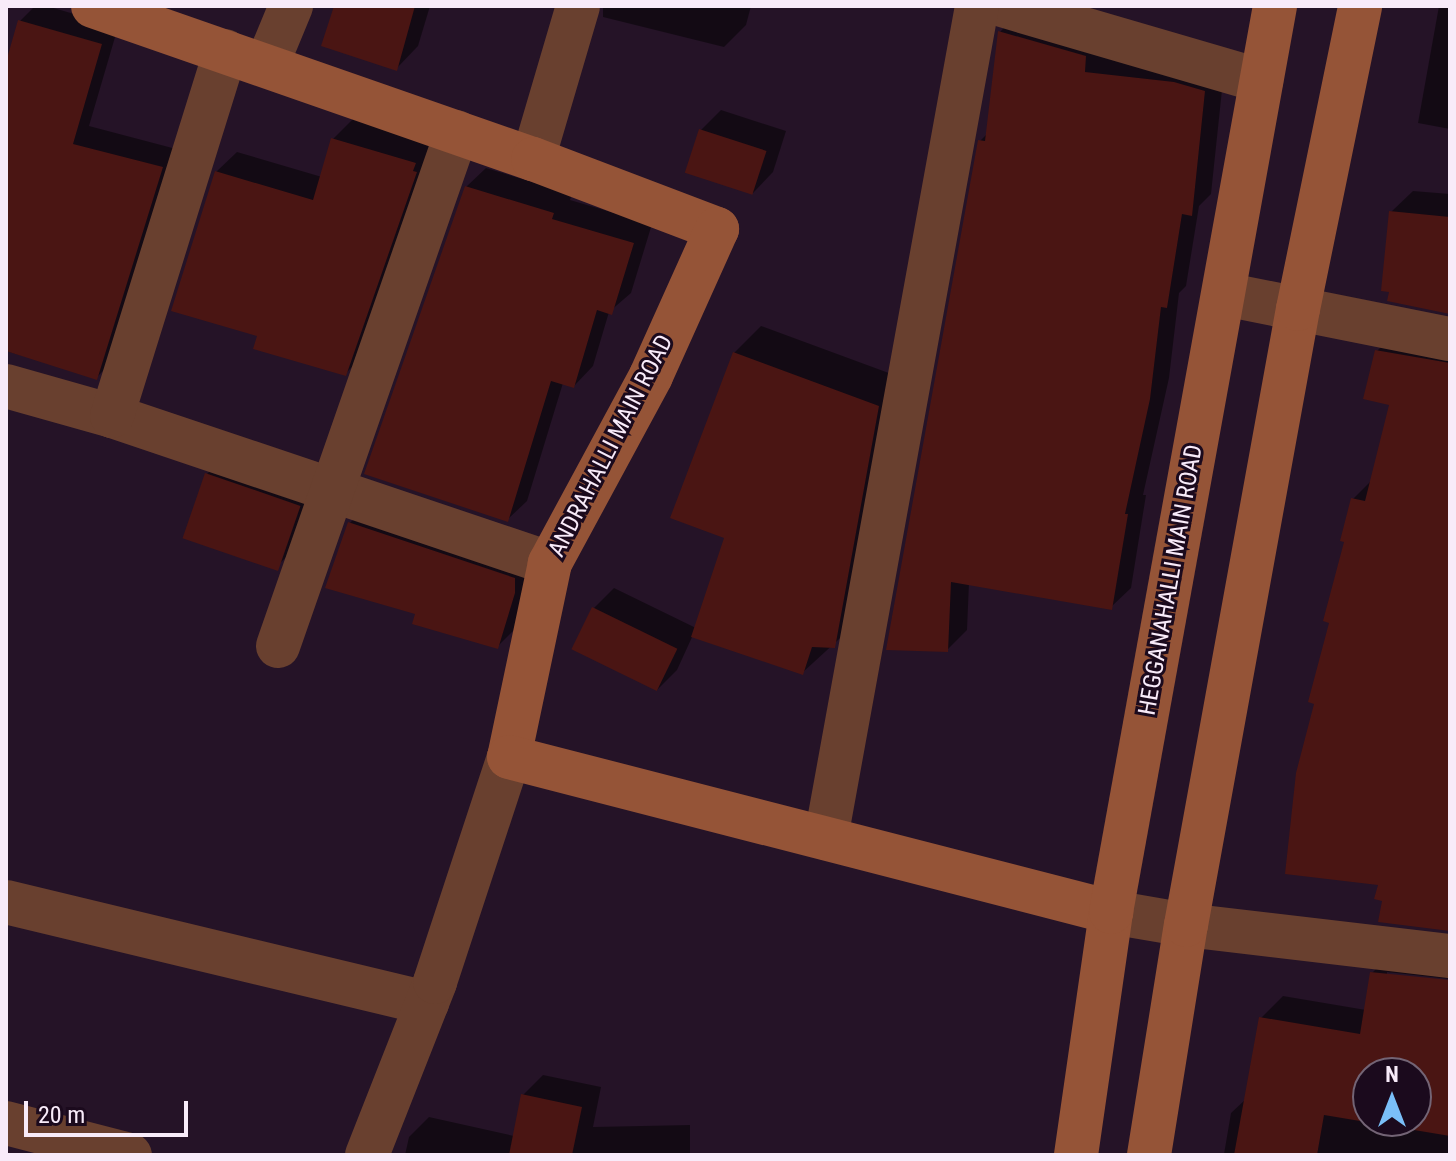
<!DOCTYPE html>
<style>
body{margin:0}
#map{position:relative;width:1456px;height:1161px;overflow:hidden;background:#251327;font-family:"Roboto Condensed",sans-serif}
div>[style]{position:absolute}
.shadow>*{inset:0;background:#0007}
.building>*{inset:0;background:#4a1513;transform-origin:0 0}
.street>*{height:44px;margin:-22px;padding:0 22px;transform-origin:22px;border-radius:22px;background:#69402f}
.secondary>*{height:44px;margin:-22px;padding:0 22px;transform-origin:22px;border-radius:22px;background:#955437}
span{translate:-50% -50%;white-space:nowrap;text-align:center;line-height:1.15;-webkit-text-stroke:6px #1b0a1d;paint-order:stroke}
.street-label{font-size:24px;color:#f8ebf9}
.frame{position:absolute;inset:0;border:8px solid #f8ebf9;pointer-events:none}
.north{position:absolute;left:1352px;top:1057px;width:80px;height:80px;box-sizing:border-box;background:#1b0a1d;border:2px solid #736475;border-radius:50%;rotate:0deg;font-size:22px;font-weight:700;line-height:32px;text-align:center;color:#f8ebf9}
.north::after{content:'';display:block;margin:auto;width:28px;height:36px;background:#7abff8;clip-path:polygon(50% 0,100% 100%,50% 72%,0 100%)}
.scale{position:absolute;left:24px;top:1101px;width:164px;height:36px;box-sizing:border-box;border:4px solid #f8ebf9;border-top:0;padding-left:10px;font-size:24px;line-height:28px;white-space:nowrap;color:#f8ebf9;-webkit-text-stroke:6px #1b0a1d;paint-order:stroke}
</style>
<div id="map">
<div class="shadow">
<div style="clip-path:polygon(35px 6px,47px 6px,118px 27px,89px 126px,180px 150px,114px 360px,97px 377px,6px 351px,6px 69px,20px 21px)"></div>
<div style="clip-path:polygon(336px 6px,430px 6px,418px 46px,396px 69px)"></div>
<div style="clip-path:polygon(603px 6px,751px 6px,746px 25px,724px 47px,603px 17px)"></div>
<div style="clip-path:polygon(1439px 6px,1450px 6px,1450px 129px,1418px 123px)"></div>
<div style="clip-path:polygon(1019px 12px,1224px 71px,1211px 194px,1199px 206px,1186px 286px,1179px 293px,1169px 378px,1143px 495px,1146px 495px,1131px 588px,1111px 607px,969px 583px,967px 630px,947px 650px,888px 648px,980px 141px,988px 133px,1000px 32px)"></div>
<div style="clip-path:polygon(721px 110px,786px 131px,773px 172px,753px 193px,701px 130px)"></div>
<div style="clip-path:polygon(353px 119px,435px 143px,365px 354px,345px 374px,259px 335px,216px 172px,237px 152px,322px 177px,333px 139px)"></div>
<div style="clip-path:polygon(486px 168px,572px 194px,570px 200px,652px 224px,631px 293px,609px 312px,593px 366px,574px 386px,563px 383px,527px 501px,507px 520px,466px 187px)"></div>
<div style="clip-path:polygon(1413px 191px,1450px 194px,1450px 312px,1391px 212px)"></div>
<div style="clip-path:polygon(761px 326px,905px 379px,861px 619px,802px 673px,693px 635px,677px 670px,657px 690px,594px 608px,614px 588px,696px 628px,727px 536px,734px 353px)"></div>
<div style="clip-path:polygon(1399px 329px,1450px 339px,1450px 929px,1384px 900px,1317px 702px,1353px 499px,1372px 480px,1391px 404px,1377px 351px)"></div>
<div style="clip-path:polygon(227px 454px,319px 486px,299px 545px,278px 565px,206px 475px)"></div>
<div style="clip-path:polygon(370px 502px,534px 558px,517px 627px,497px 647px,418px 613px,350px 523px)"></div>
<div style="clip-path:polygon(evenodd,1394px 951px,1450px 958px,1450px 979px,1387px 972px,1387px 976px,1450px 983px,1450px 1155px,1224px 1154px,1231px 1113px,1247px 1098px,1261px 1018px,1283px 996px,1366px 1010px,1372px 973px,1394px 951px,1368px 1073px,1416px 1073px,1416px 1121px,1368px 1121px,1368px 1073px)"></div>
<div style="clip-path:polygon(543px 1075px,601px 1087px,593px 1127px,690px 1125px,690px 1155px,405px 1155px,409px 1137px,429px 1117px,514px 1136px,523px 1095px)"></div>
</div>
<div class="building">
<div style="clip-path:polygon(334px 6px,415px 6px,397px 71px,321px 46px)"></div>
<div style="clip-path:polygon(18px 20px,102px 44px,73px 144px,163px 167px,97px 380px,6px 351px,6px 62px)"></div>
<div style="clip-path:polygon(998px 31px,1086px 56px,1085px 72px,1174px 82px,1205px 91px,1192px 216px,1182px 214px,1167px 308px,1161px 307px,1150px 399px,1125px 514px,1128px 514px,1112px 610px,951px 582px,948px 652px,886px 650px,978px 140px,985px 141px)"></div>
<div style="left:699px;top:129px;width:71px;height:46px;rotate:18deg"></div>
<div style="clip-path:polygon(331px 138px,416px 163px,413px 171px,417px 172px,346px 376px,253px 349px,257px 336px,171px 311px,215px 171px,313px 200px)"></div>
<div style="clip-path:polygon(465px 186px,554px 213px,552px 219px,634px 243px,612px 315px,597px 310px,574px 388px,551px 381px,508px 522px,364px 474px)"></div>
<div style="clip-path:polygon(1389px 211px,1450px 217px,1450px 314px,1387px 301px,1389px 292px,1381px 291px)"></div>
<div style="clip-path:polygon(1375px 350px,1450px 363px,1450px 931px,1378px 922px,1382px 901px,1374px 899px,1378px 885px,1285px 874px,1296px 773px,1314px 704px,1308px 702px,1329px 623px,1323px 621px,1344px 542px,1340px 541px,1351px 498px,1365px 501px,1389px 405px,1363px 399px)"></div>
<div style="clip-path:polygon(733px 352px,879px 406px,835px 648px,812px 647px,803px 675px,691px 637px,724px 538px,670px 518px)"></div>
<div style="left:205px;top:473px;width:101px;height:69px;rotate:19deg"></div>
<div style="clip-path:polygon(348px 522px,515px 578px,515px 593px,498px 649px,412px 624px,415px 614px,325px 588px)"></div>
<div style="left:592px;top:607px;width:95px;height:47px;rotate:26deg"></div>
<div style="clip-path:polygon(evenodd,1370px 972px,1450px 980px,1450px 1136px,1324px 1115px,1317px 1155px,1234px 1155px,1259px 1017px,1360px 1034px,1370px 972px,1368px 1073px,1416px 1073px,1416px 1121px,1368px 1121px,1368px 1073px)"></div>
<div style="clip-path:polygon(521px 1094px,582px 1107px,572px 1155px,509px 1155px)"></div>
</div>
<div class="street">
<div style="left:1005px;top:6px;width:267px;rotate:16.3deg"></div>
<div style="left:267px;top:64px;width:63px;rotate:-67.5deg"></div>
<div style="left:533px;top:159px;width:159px;rotate:-73.6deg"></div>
<div style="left:1224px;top:294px;width:230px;rotate:11.3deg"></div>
<div style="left:6px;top:386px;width:110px;rotate:15.8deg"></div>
<div style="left:112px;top:416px;width:462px;rotate:18.6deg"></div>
<div style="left:112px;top:416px;width:382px;rotate:-72.7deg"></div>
<div style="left:278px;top:646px;width:544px;rotate:-70.8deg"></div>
<div style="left:826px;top:838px;width:846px;rotate:-79.71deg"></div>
<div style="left:6px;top:902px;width:433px;rotate:13.5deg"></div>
<div style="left:1111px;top:912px;width:76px;rotate:9.8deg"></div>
<div style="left:1186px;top:925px;width:266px;rotate:6.7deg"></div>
<div style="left:6px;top:1123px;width:128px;rotate:14.5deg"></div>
<div style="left:367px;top:1155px;width:186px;rotate:-68.5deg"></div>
<div style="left:435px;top:982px;width:237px;rotate:-71.8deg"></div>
</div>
<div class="secondary">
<div style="left:93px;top:6px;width:466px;rotate:19.2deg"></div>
<div style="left:533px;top:159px;width:197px;rotate:20.8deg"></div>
<div style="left:717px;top:229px;width:161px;rotate:114.2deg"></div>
<div style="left:651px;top:376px;width:213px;rotate:118.4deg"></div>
<div style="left:550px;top:563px;width:198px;rotate:101.9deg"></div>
<div style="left:509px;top:757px;width:622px;rotate:14.44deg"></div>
<div style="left:1076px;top:1155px;width:246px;rotate:-81.8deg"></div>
<div style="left:1111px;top:912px;width:921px;rotate:-79.74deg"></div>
<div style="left:1149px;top:1155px;width:233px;rotate:-80.9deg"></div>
<div style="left:1186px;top:925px;width:626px;rotate:-79.7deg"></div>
<div style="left:1298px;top:309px;width:309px;rotate:-78.4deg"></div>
</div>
<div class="street-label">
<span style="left:611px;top:446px;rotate:-63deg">ANDRAHALLI MAIN ROAD</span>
<span style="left:1171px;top:580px;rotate:-80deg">HEGGANAHALLI MAIN ROAD</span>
</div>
<div class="frame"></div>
<div class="north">N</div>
<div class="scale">20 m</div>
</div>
